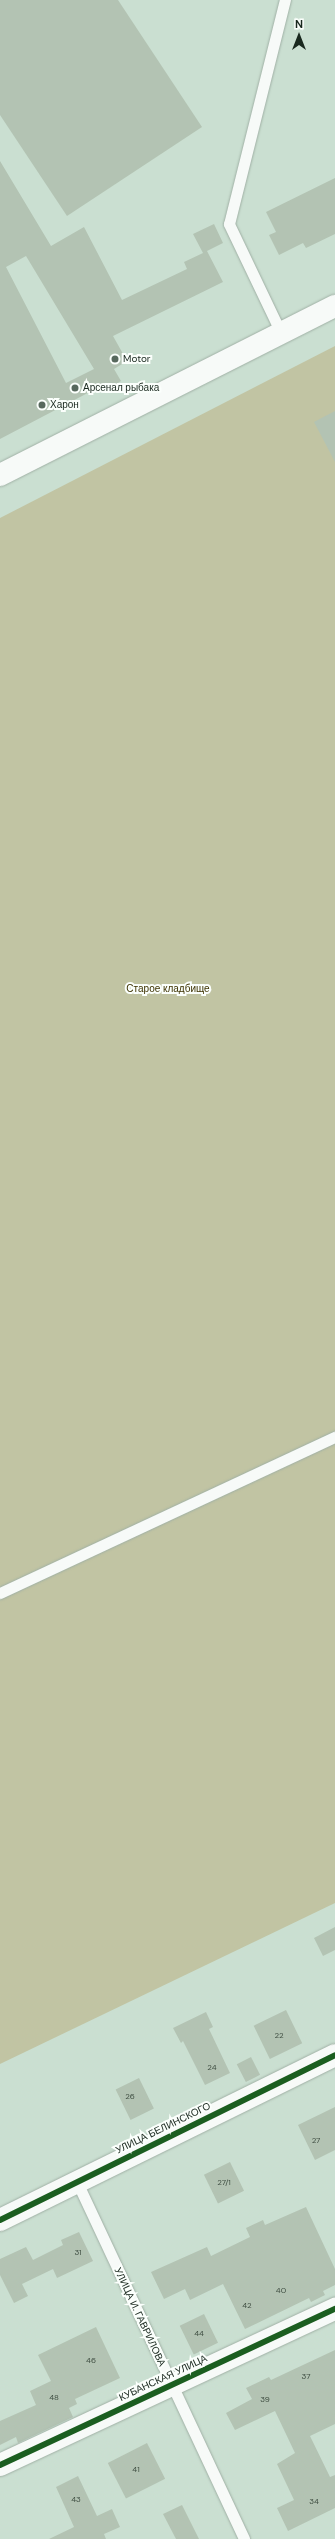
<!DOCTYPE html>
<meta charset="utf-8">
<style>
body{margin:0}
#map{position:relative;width:335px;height:2539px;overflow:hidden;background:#cadfd1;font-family:"DM Sans",sans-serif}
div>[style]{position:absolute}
.green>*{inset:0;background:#c1c4a3}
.building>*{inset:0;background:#b3c3b3;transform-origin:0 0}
.roads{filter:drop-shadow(0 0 1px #a0b0a5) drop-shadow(0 0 1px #a0b0a5)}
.service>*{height:11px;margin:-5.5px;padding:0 5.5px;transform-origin:5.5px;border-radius:5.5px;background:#f7faf8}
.minor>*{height:22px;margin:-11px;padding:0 11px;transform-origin:11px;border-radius:11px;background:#f7faf8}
.secondary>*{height:22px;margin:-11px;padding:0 11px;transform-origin:11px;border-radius:11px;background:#f7faf8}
.cycleway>*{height:6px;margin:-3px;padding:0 3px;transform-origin:3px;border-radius:3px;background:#1b5e20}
.dots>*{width:11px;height:11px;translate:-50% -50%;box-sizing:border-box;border:2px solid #fbfffc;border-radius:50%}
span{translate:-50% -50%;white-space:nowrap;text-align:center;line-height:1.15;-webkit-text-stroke:4px #fbfffc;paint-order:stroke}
.number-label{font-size:8px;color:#404f43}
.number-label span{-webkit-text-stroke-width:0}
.poi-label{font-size:10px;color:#19281e}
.left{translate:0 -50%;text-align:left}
.park-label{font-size:10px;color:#3d3200}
.street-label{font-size:10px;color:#19281e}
.north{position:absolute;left:279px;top:16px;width:40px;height:40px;-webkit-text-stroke:3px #fbfffc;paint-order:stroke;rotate:0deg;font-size:11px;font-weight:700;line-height:16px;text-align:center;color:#19281e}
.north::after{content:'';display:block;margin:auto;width:14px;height:18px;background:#19281e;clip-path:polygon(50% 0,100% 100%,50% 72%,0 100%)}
</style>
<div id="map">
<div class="green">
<div style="clip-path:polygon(335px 346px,335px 1903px,0 2064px,0 518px)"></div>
</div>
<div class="building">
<div style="clip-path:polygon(0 0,118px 0,202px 127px,67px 216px,0 115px)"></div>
<div style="clip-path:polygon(evenodd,0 161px,51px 246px,84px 227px,122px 300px,187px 269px,184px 262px,203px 253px,193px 234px,214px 224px,223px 243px,207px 251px,223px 282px,113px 336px,127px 361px,114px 369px,121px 381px,107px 390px,103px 385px,0 439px,0 161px,26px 256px,94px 369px,66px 383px,6px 267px,26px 256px)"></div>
<div style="clip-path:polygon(335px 178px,335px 234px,306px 248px,303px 243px,279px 255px,269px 235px,276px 232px,266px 212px)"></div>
<div style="clip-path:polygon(335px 411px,335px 462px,314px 422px)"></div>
<div style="clip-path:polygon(335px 1927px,335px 1950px,323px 1956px,314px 1938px)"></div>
<div style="left:286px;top:2010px;width:37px;height:36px;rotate:64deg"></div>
<div style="clip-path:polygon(206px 2012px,213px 2027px,209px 2029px,230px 2073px,205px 2085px,183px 2041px,181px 2043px,173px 2028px)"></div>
<div style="left:251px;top:2057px;width:20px;height:16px;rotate:63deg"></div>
<div style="left:139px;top:2078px;width:34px;height:26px;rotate:64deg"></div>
<div style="clip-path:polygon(335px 2107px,335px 2150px,315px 2160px,298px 2125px)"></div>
<div style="left:230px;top:2162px;width:32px;height:29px;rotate:64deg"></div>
<div style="clip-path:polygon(306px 2207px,335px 2269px,335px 2285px,323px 2291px,325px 2295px,311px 2302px,309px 2298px,245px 2329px,223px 2284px,190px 2300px,185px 2289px,164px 2299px,151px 2272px,207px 2247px,211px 2256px,250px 2237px,246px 2228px,263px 2220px,265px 2225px)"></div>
<div style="clip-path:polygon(79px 2232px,93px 2261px,57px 2278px,53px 2269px,22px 2284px,28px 2296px,14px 2303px,0 2275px,0 2259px,26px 2247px,33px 2260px,63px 2245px,61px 2240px)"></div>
<div style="left:204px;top:2314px;width:32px;height:27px;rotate:64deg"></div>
<div style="clip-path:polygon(96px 2327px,120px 2378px,75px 2399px,77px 2404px,69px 2408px,73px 2417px,18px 2443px,16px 2437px,0 2445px,0 2421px,36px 2405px,30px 2391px,51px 2381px,38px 2355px)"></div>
<div style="clip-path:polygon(335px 2350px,335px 2424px,310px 2436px,330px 2477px,335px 2475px,335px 2508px,288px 2531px,277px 2508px,294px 2500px,277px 2464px,295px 2453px,275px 2411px,235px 2430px,226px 2413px,252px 2399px,246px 2388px,269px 2377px,271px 2380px)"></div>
<div style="left:147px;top:2443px;width:40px;height:44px;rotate:63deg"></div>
<div style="clip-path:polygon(78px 2476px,97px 2516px,112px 2509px,120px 2527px,104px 2534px,106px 2539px,49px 2539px,74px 2527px,56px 2487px)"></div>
<div style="clip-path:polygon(182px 2505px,199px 2539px,176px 2539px,163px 2514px)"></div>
</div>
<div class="roads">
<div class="service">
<div style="left:281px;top:333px;width:121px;rotate:-115.5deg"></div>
<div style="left:229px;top:224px;width:231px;rotate:-76deg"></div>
<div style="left:0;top:1593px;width:370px;rotate:-25deg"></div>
<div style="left:77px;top:2182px;width:394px;rotate:64.9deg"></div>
</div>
<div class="minor">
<div style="left:0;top:2220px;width:373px;rotate:-26.2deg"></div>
<div style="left:0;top:2465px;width:370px;rotate:-25deg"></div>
</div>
<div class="secondary">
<div style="left:0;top:475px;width:375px;rotate:-26.8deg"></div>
</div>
</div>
<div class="cycleway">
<div style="left:0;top:2220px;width:373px;rotate:-26.2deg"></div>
<div style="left:0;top:2465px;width:370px;rotate:-25deg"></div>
</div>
<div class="dots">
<div style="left:115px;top:359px;background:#57685d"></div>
<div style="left:75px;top:388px;background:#57685d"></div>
<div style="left:42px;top:405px;background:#57685d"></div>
</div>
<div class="number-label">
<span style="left:279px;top:2036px">22</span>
<span style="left:212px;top:2068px">24</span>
<span style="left:130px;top:2097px">26</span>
<span style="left:316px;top:2141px">27</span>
<span style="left:224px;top:2183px">27/1</span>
<span style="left:78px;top:2253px">31</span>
<span style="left:281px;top:2291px">40</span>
<span style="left:247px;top:2306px">42</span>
<span style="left:199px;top:2334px">44</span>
<span style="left:91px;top:2361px">46</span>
<span style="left:306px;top:2377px">37</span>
<span style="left:54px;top:2398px">48</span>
<span style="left:265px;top:2400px">39</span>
<span style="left:136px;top:2470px">41</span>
<span style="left:76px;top:2500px">43</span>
<span style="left:314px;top:2502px">34</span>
</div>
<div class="poi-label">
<span class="left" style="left:123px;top:359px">Motor</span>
<span class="left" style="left:83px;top:388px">Арсенал рыбака</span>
<span class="left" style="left:50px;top:405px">Харон</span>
</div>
<div class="park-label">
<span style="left:168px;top:989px">Старое кладбище</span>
</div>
<div class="street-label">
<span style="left:163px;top:2128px;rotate:-26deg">УЛИЦА БЕЛИНСКОГО</span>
<span style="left:140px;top:2317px;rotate:65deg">УЛИЦА И. ГАВРИЛОВА</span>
<span style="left:163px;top:2378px;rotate:-25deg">КУБАНСКАЯ УЛИЦА</span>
</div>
<div class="north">N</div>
</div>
